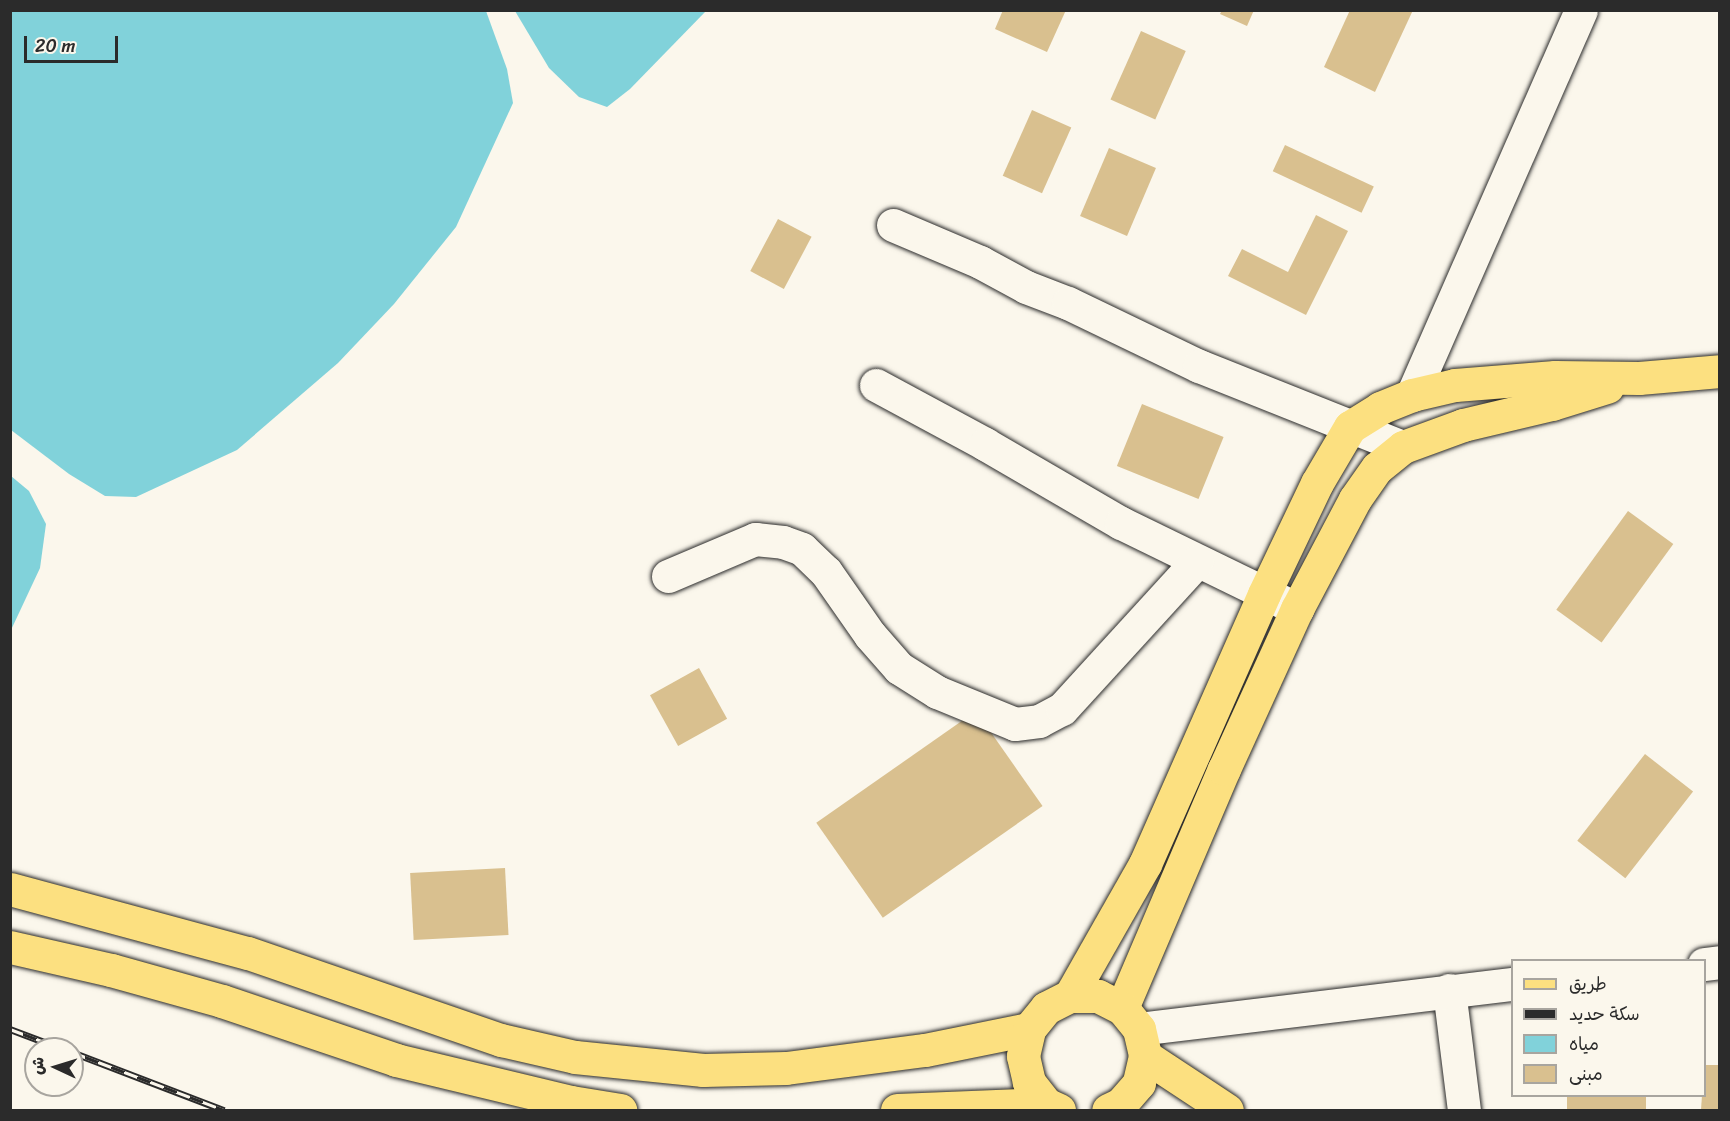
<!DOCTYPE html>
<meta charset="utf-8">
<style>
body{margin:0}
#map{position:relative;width:1730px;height:1121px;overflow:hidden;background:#fbf7ec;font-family:Sriracha,"Playpen Sans Arabic",sans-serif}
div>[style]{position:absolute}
.water>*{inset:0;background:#81d2da}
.building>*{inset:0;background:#d9c08f;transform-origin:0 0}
.roads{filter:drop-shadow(0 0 2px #2b2b2b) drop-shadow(0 0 2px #2b2b2b)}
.minor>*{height:33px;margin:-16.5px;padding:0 16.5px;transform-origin:16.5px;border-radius:16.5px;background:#fbf7ec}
.major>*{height:33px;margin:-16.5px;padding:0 16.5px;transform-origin:16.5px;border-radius:16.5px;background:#fce080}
.rail>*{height:7px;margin-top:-3.5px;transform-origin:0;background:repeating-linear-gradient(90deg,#fbf7ec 0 14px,#2b2b2b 0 28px);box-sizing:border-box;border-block:2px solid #2b2b2b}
span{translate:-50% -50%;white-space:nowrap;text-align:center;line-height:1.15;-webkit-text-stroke:5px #fbf7ec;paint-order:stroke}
.frame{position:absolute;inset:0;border:12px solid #2b2b2b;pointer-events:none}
.legend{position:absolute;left:1511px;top:959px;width:195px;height:138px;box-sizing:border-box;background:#fbf7ec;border:2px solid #a8a59f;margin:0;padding:8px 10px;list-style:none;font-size:18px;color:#2b2b2b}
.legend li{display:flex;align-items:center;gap:12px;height:30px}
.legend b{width:30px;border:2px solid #a8a59f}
.north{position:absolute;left:24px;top:1037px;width:60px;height:60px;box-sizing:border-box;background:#fbf7ec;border:2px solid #a8a59f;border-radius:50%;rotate:274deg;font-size:16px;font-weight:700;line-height:24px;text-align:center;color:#2b2b2b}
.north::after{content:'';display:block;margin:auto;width:21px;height:27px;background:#2b2b2b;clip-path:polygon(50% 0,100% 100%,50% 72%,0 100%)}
.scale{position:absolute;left:24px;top:36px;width:94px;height:27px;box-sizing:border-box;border:3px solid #2b2b2b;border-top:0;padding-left:8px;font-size:18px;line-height:21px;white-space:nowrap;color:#2b2b2b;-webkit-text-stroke:4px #fbf7ec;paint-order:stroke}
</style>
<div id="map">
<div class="water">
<div style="clip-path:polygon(10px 11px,486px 11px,507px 69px,513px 103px,456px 227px,394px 304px,338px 363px,237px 450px,136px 497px,105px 496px,69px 474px,11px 430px)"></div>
<div style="clip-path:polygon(515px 11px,706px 11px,630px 89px,607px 107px,579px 97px,549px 68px)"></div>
<div style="clip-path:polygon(11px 476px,29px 491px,46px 524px,40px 568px,11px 630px)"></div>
</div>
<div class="building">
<div style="clip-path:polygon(1003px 10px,1066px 10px,1047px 52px,995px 29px)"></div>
<div style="clip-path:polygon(1222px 10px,1254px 10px,1247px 26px,1220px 14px)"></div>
<div style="clip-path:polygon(1350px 10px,1413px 10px,1375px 92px,1324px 67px)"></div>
<div style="left:1141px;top:31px;width:49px;height:75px;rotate:24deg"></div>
<div style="left:1032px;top:110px;width:43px;height:72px;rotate:24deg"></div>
<div style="left:1285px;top:145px;width:98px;height:29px;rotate:25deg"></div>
<div style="left:1109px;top:148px;width:51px;height:74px;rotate:23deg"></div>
<div style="clip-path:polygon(1316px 215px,1348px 231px,1306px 315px,1228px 276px,1242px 249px,1288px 272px)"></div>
<div style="left:778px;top:219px;width:38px;height:59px;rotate:28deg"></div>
<div style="left:1142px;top:404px;width:88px;height:67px;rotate:22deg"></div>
<div style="left:1628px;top:511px;width:56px;height:122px;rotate:36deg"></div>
<div style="left:699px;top:668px;width:58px;height:56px;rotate:61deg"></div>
<div style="left:976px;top:711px;width:116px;height:195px;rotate:55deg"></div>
<div style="left:1645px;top:754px;width:61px;height:110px;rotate:38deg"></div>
<div style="left:505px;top:868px;width:67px;height:95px;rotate:87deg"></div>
<div style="clip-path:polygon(1704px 1065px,1720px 1065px,1720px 1110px,1701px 1110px)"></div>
<div style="left:1567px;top:1096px;width:79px;height:14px"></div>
</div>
<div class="roads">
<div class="minor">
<div style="left:893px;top:225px;width:95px;rotate:23deg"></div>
<div style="left:980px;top:262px;width:52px;rotate:28.5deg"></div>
<div style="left:1026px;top:287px;width:45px;rotate:20.9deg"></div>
<div style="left:1068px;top:303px;width:145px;rotate:25.7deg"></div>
<div style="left:1199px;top:366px;width:219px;rotate:21.7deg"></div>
<div style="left:876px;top:385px;width:124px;rotate:28.4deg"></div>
<div style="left:985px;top:444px;width:157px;rotate:30.2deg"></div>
<div style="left:1121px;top:523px;width:196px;rotate:26deg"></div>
<div style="left:1412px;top:395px;width:420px;rotate:-66.3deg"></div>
<div style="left:668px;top:576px;width:95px;rotate:-23deg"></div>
<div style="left:755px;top:539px;width:28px;rotate:6deg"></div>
<div style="left:783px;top:542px;width:20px;rotate:20deg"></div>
<div style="left:802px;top:549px;width:33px;rotate:44deg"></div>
<div style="left:826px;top:572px;width:77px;rotate:55.1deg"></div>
<div style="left:870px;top:635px;width:44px;rotate:48.7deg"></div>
<div style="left:899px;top:668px;width:45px;rotate:32.3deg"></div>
<div style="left:937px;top:692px;width:84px;rotate:22.3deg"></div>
<div style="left:1015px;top:724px;width:24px;rotate:-7deg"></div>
<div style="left:1039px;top:721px;width:26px;rotate:-28deg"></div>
<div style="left:1062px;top:709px;width:200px;rotate:-47.6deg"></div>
<div style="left:1704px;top:964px;width:16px;rotate:-7deg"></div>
<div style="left:1449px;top:990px;width:121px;rotate:82.9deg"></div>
<div style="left:1139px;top:1029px;width:376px;rotate:-6.9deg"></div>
</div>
<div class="major">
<div style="left:10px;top:889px;width:246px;rotate:15.1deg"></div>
<div style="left:248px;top:953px;width:268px;rotate:19deg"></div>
<div style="left:501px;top:1040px;width:76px;rotate:12.9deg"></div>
<div style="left:575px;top:1057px;width:129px;rotate:5.8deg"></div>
<div style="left:703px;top:1070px;width:83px;rotate:-1.4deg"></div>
<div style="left:786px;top:1068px;width:140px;rotate:-7.4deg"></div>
<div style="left:925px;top:1050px;width:106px;rotate:-11.4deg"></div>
<div style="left:10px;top:947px;width:104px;rotate:12.8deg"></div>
<div style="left:111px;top:970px;width:115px;rotate:15.6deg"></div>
<div style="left:222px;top:1001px;width:184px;rotate:18.7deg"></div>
<div style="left:396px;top:1060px;width:180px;rotate:13.5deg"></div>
<div style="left:571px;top:1102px;width:50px;rotate:9.3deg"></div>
<div style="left:1070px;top:996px;width:152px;rotate:-60.4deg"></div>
<div style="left:1145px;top:864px;width:295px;rotate:-66.2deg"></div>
<div style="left:1264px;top:594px;width:123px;rotate:-64.5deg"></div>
<div style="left:1317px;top:483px;width:65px;rotate:-59.5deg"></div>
<div style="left:1350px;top:427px;width:36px;rotate:-32deg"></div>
<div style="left:1380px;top:408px;width:35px;rotate:-22deg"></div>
<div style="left:1412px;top:395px;width:44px;rotate:-13.1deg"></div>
<div style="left:1455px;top:385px;width:100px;rotate:-4.6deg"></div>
<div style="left:1555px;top:377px;width:84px;rotate:0.7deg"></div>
<div style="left:1639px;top:378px;width:81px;rotate:-4.9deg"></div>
<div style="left:1122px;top:1008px;width:260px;rotate:-66.9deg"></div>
<div style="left:1224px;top:769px;width:176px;rotate:-65.5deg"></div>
<div style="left:1297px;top:609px;width:124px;rotate:-62.2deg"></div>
<div style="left:1355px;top:499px;width:38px;rotate:-55deg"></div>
<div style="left:1377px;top:468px;width:33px;rotate:-39deg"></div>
<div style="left:1403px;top:447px;width:64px;rotate:-20.1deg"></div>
<div style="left:1463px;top:425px;width:91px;rotate:-13.3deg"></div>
<div style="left:1552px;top:404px;width:58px;rotate:-17.2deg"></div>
<div style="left:1145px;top:1056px;width:98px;rotate:33.4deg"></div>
<div style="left:897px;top:1110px;width:149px;rotate:-2.3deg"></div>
<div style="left:1059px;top:1110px;width:14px;rotate:-155deg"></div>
<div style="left:1046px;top:1104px;width:28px;rotate:-128deg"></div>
<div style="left:1029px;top:1082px;width:27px;rotate:-103deg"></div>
<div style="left:1023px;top:1056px;width:28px;rotate:-77deg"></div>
<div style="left:1029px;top:1029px;width:27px;rotate:-51deg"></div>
<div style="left:1046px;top:1008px;width:27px;rotate:-27deg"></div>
<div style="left:1070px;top:996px;width:28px"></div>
<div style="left:1098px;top:996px;width:27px;rotate:27deg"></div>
<div style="left:1122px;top:1008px;width:27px;rotate:51deg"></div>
<div style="left:1139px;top:1029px;width:28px;rotate:77deg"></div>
<div style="left:1145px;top:1056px;width:28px;rotate:103deg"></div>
<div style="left:1139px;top:1083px;width:28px;rotate:131deg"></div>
<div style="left:1121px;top:1104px;width:14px;rotate:155deg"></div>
</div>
</div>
<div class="rail">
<div style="left:10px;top:1029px;width:57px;rotate:20.7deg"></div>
<div style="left:72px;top:1052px;width:163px;rotate:20.9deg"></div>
</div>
<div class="frame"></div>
<ul class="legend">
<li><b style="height:8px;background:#fce080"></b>طريق</li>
<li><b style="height:8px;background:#2b2b2b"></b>سكة حديد</li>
<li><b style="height:16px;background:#81d2da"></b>مياه</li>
<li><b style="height:16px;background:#d9c08f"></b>مبنى</li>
</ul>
<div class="north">ش</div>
<div class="scale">20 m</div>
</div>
